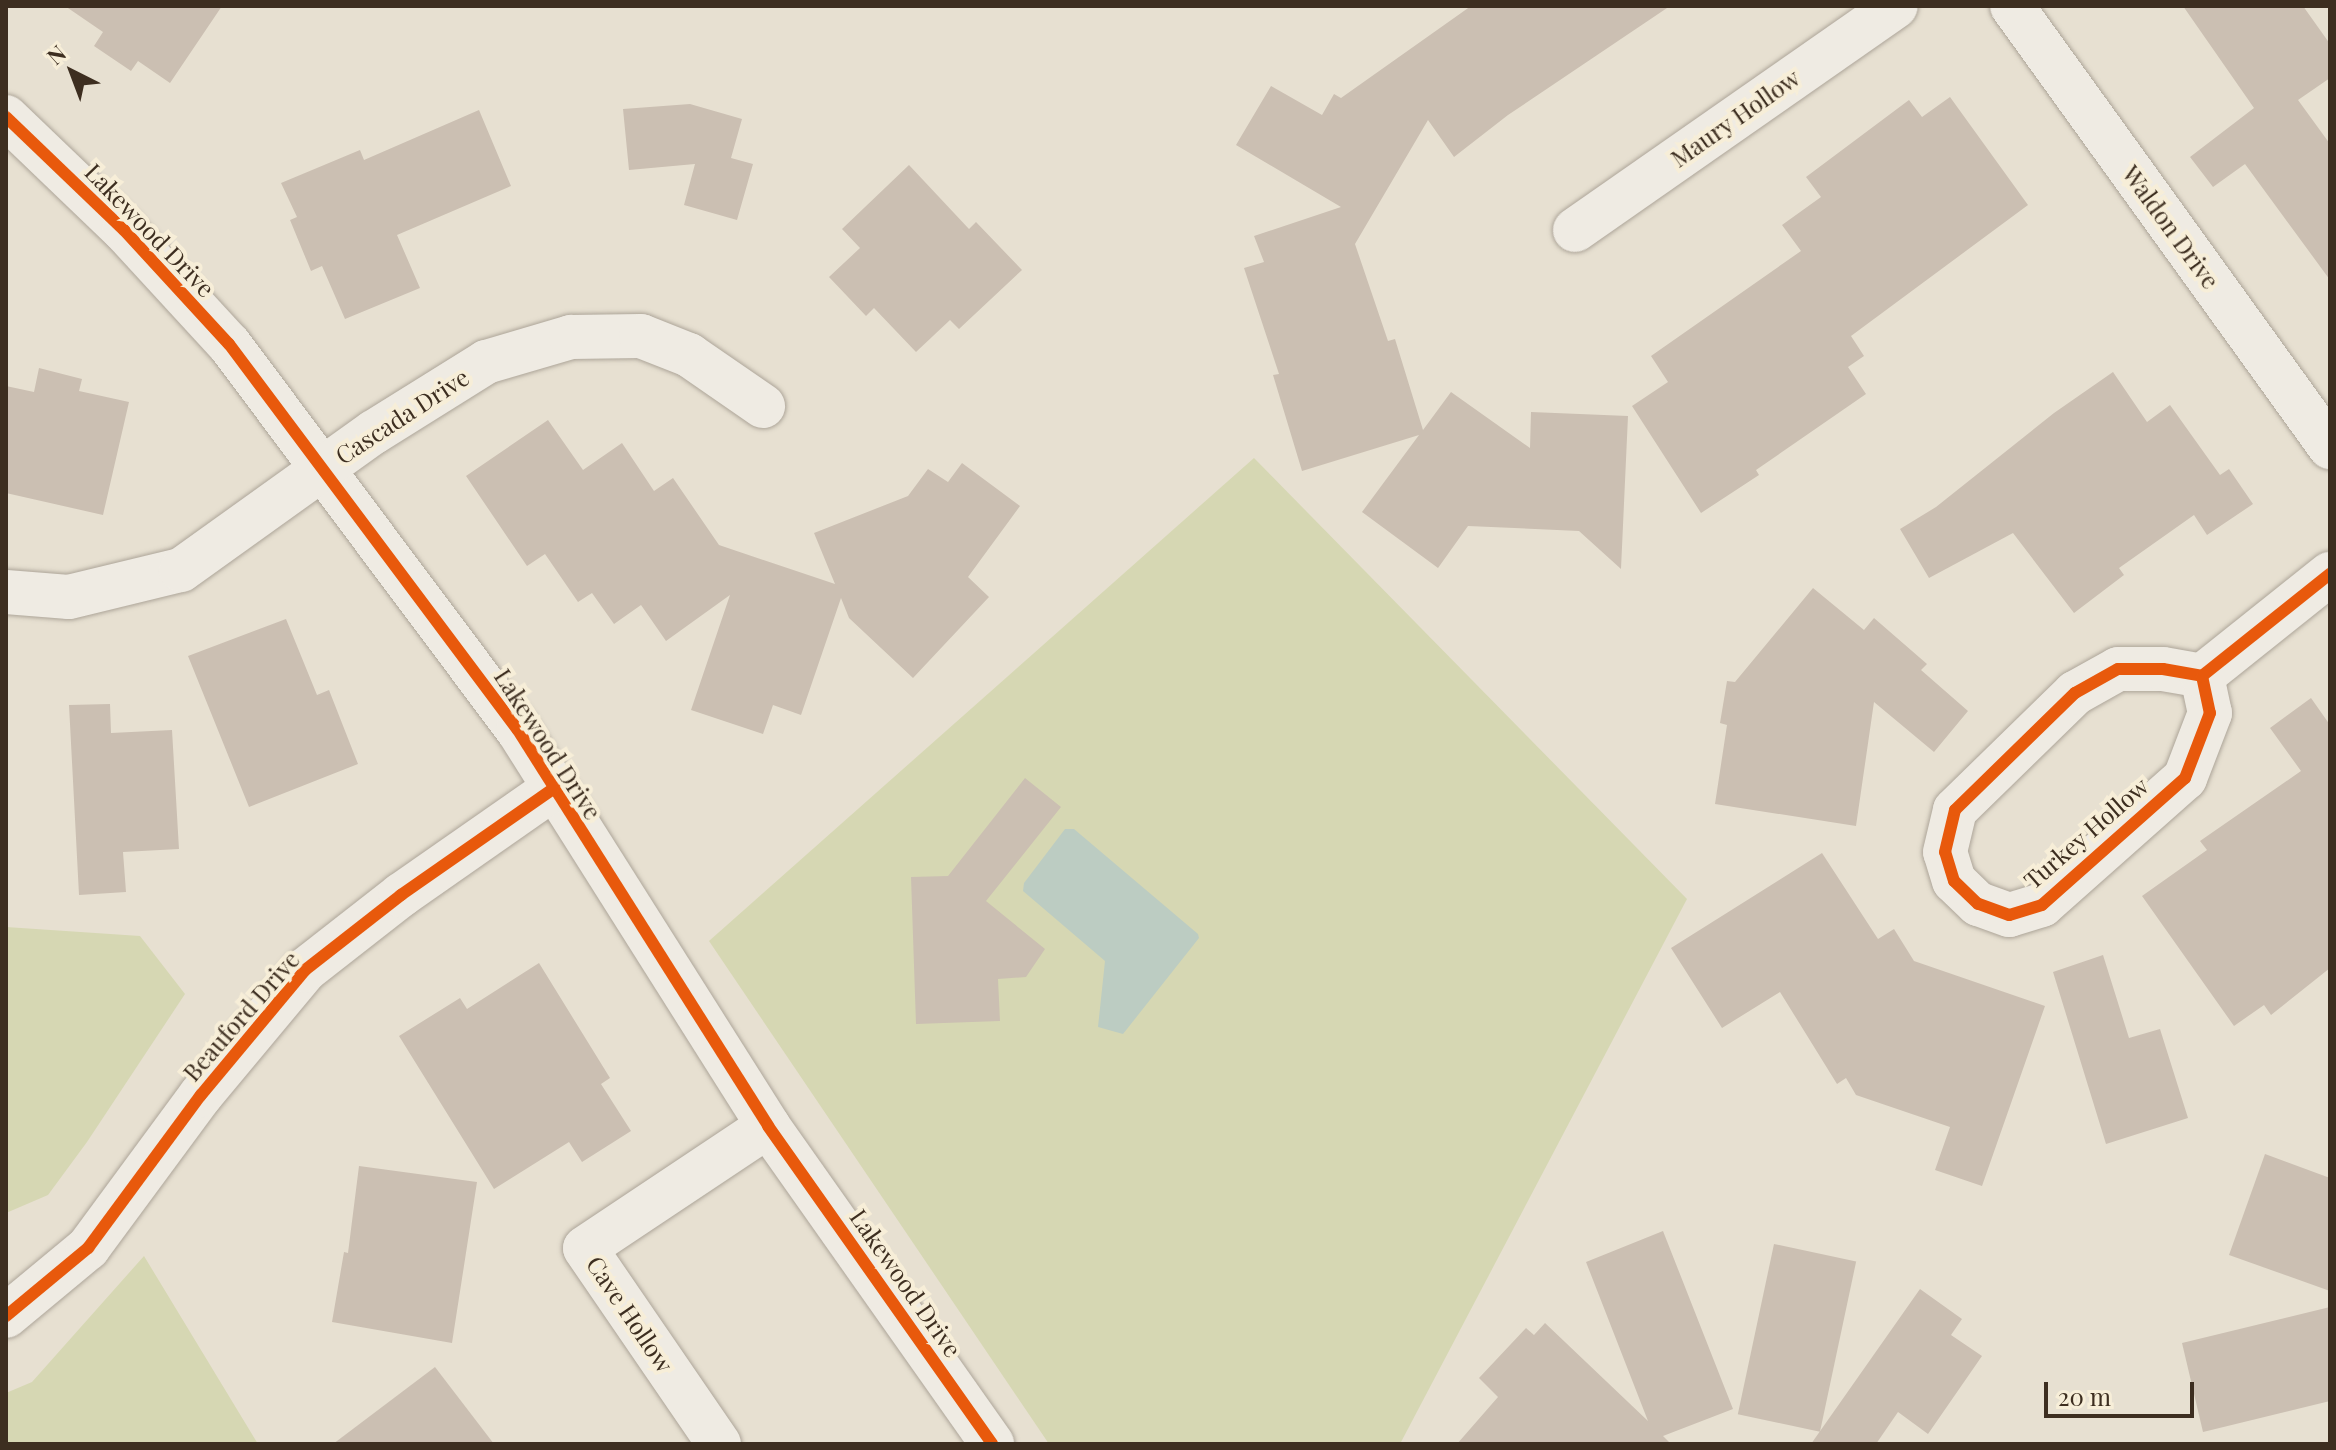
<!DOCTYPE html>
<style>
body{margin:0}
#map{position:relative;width:2336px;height:1450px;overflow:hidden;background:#e7e0d1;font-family:"Playfair Display",serif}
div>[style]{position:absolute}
.green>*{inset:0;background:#d6d7b3}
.water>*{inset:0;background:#bcccc2}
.building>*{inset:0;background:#cbbfb2;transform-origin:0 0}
.roads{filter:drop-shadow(0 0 2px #ada599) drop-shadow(0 0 2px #ada599)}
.minor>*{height:44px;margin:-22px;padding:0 22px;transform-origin:22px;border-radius:22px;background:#efebe3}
.cycleway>*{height:12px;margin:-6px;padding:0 6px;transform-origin:6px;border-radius:6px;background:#e8590c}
span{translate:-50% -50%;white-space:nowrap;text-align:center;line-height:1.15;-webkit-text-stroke:8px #f7eed8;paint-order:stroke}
.street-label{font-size:24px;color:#3d2e20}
.frame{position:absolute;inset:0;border:8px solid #3d2e20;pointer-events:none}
.north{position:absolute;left:32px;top:32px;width:80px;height:80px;-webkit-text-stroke:6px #f7eed8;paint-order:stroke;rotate:318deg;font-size:22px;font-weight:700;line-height:32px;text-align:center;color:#3d2e20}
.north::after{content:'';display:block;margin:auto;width:28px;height:36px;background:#3d2e20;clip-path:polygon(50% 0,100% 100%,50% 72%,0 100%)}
.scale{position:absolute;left:2044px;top:1382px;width:150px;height:36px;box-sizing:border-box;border:4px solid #3d2e20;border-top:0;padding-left:10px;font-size:24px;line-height:28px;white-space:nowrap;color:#3d2e20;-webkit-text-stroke:6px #f7eed8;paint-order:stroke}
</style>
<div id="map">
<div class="green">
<div style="clip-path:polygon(1254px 458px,1687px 899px,1400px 1444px,1049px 1444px,709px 941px)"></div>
<div style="clip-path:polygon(6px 927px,140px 936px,185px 994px,87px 1142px,48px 1195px,6px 1213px)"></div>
<div style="clip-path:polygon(144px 1256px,258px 1444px,6px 1444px,6px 1393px,32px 1382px)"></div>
</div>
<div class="water">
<div style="clip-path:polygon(1065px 829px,1074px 829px,1198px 934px,1199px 938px,1123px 1034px,1098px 1027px,1105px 961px,1023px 891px,1024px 883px)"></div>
</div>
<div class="building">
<div style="clip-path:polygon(65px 6px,222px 6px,170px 83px,138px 61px,131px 71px,94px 46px,103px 32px)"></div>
<div style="clip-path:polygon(1471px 6px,1670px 6px,1508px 115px,1454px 157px,1428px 120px,1355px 244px,1388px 341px,1395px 339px,1423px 430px,1451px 392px,1530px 448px,1531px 412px,1628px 416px,1621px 569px,1579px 531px,1468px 526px,1438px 568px,1362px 512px,1419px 435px,1302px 471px,1273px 375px,1279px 374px,1244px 268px,1264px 262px,1254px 236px,1341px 207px,1236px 145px,1271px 86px,1322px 115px,1334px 94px,1341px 98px)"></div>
<div style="clip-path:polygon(2183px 6px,2303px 6px,2330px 44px,2330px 78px,2298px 100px,2330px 144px,2330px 280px,2245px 164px,2213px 187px,2190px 157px,2254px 108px)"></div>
<div style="clip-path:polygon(1950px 97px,2028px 205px,1851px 336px,1864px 356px,1848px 367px,1866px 394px,1756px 470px,1759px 475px,1701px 513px,1632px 406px,1668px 382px,1651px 356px,1801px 251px,1782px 225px,1821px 197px,1806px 177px,1909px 100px,1922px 117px)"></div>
<div style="clip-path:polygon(690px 104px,742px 119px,731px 158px,753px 164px,737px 220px,684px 205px,695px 164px,629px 170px,623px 109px)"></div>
<div style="clip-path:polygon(479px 110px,511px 186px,397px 235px,420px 288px,345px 319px,322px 266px,311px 271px,290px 220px,297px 217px,281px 183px,360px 150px,364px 160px)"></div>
<div style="clip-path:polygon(909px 165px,969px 229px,976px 222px,1022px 270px,959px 329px,950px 320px,916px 352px,874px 308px,866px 316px,829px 277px,860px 248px,842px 229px)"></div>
<div style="clip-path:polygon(39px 368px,82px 379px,79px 391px,129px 402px,103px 515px,6px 493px,6px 386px,34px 392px)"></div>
<div style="clip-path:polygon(2113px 372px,2147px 422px,2170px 405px,2220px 475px,2229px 469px,2253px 504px,2207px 535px,2194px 515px,2119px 568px,2124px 575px,2074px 613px,2013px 533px,1929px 578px,1900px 529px,1936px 507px,2054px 413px)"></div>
<div style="clip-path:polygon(548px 420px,583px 470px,622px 443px,654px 491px,673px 478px,719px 545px,835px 584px,814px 533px,908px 496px,928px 469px,948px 482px,962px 463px,1020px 506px,968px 577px,989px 597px,913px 678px,849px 618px,841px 598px,801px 715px,773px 705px,763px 734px,691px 710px,730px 595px,666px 641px,641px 605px,614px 624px,592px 593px,578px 602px,545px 554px,527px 566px,466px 476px)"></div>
<div style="clip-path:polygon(1813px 588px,1864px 630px,1874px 618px,1927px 664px,1921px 670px,1968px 711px,1934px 752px,1874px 702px,1856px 826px,1715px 804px,1727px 725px,1720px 723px,1727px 681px,1735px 682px)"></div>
<div style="clip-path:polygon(286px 619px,317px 695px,329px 690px,358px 764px,249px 807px,188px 656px)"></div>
<div style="clip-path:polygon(2311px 698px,2330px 725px,2330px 968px,2271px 1015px,2264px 1005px,2234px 1026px,2142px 896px,2207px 850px,2200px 841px,2301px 771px,2270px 728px)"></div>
<div style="clip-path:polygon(110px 704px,111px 733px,172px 730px,179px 849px,123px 852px,126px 892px,79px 895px,69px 705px)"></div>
<div style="clip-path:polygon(1025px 778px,1061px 807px,986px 901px,1045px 949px,1026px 977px,998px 979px,1000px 1021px,916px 1024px,911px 877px,948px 876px)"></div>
<div style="clip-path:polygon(1822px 853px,1878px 939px,1894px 929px,1914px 961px,2045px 1006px,1982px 1186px,1935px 1170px,1950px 1127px,1856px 1095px,1846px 1078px,1837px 1084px,1780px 992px,1722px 1028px,1671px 948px)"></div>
<div style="clip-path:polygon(2103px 955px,2129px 1038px,2160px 1029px,2188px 1118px,2106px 1144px,2053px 972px)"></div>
<div style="clip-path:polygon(539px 963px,610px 1078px,601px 1084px,631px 1131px,582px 1162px,569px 1142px,494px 1189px,399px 1036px,460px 998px,467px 1009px)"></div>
<div style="clip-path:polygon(2265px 1154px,2330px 1178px,2330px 1291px,2229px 1255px)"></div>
<div style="clip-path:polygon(359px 1166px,477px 1182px,452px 1343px,332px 1322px,344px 1252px,348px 1253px)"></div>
<div style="clip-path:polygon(1663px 1231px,1733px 1409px,1663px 1436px,1671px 1444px,1457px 1444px,1498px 1397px,1479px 1378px,1526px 1328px,1534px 1335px,1545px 1323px,1648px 1421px,1586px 1262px)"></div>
<div style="left:1774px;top:1244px;width:84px;height:174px;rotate:12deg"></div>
<div style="clip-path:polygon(1920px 1289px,1962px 1319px,1951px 1335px,1982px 1356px,1928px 1434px,1898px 1412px,1876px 1444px,1811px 1444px)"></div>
<div style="clip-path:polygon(2330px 1307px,2330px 1401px,2203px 1432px,2182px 1343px)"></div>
<div style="clip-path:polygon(435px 1367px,494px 1444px,333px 1444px)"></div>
</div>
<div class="roads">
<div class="minor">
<div style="left:2012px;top:6px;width:544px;rotate:54.21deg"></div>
<div style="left:6px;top:117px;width:163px;rotate:43.8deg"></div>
<div style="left:124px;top:230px;width:155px;rotate:47.4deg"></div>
<div style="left:229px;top:344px;width:482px;rotate:53.2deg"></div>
<div style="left:518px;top:730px;width:468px;rotate:57.7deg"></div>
<div style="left:768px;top:1126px;width:389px;rotate:54.8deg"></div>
<div style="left:1575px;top:230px;width:391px;rotate:-34.9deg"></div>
<div style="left:6px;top:592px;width:63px;rotate:4.5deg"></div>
<div style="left:69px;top:597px;width:115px;rotate:-13.6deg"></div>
<div style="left:181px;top:570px;width:237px;rotate:-35.6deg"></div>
<div style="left:374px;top:432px;width:132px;rotate:-32deg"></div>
<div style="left:486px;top:362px;width:89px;rotate:-16.4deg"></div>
<div style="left:571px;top:337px;width:70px;rotate:-0.8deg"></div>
<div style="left:641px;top:336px;width:52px;rotate:21.6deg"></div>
<div style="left:689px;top:355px;width:90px;rotate:34.6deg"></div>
<div style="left:2202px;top:676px;width:38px;rotate:78deg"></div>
<div style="left:2210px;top:713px;width:70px;rotate:111deg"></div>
<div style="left:2185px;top:778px;width:191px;rotate:138.4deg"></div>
<div style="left:2042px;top:905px;width:34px;rotate:163deg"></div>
<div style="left:2009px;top:915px;width:33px;rotate:-160deg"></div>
<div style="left:1978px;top:904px;width:33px;rotate:-136deg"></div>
<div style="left:1954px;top:881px;width:30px;rotate:-107deg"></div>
<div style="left:1945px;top:852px;width:43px;rotate:-76.6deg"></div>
<div style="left:1955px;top:810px;width:168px;rotate:-44.3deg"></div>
<div style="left:2075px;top:693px;width:49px;rotate:-29.2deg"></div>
<div style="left:2118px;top:669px;width:45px"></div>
<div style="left:2163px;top:669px;width:40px;rotate:10deg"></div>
<div style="left:2202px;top:676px;width:164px;rotate:-38.6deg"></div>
<div style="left:6px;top:1316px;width:107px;rotate:-39.7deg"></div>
<div style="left:88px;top:1248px;width:190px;rotate:-53.6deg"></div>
<div style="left:201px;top:1095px;width:163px;rotate:-50.2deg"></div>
<div style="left:305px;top:970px;width:122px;rotate:-38deg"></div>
<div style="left:401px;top:895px;width:185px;rotate:-34.9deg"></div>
<div style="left:719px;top:1444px;width:237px;rotate:-124.4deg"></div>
<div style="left:585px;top:1248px;width:220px;rotate:-33.7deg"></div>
</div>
</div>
<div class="cycleway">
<div style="left:6px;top:117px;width:163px;rotate:43.8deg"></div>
<div style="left:124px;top:230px;width:155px;rotate:47.4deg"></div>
<div style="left:229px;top:344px;width:482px;rotate:53.2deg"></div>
<div style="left:518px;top:730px;width:468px;rotate:57.7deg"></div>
<div style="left:768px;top:1126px;width:389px;rotate:54.8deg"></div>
<div style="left:2202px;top:676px;width:38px;rotate:78deg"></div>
<div style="left:2210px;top:713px;width:70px;rotate:111deg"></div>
<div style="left:2185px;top:778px;width:191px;rotate:138.4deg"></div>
<div style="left:2042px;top:905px;width:34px;rotate:163deg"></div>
<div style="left:2009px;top:915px;width:33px;rotate:-160deg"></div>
<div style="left:1978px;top:904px;width:33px;rotate:-136deg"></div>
<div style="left:1954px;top:881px;width:30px;rotate:-107deg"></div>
<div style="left:1945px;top:852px;width:43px;rotate:-76.6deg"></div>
<div style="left:1955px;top:810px;width:168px;rotate:-44.3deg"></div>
<div style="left:2075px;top:693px;width:49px;rotate:-29.2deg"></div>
<div style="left:2118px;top:669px;width:45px"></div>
<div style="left:2163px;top:669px;width:40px;rotate:10deg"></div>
<div style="left:2202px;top:676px;width:164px;rotate:-38.6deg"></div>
<div style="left:6px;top:1316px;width:107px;rotate:-39.7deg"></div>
<div style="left:88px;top:1248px;width:190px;rotate:-53.6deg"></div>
<div style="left:201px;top:1095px;width:163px;rotate:-50.2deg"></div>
<div style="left:305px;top:970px;width:122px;rotate:-38deg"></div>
<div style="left:401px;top:895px;width:185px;rotate:-34.9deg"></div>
</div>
<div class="street-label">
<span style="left:1735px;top:118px;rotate:-35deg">Maury Hollow</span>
<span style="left:2171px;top:227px;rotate:54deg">Waldon Drive</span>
<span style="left:150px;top:230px;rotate:46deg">Lakewood Drive</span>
<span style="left:402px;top:416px;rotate:-33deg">Cascada Drive</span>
<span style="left:548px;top:744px;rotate:57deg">Lakewood Drive</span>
<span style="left:2086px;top:833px;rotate:-41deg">Turkey Hollow</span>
<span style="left:241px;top:1016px;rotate:-49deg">Beauford Drive</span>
<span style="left:906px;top:1283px;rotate:55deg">Lakewood Drive</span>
<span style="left:630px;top:1314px;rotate:56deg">Cave Hollow</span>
</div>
<div class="frame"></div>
<div class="north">N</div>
<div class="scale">20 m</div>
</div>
